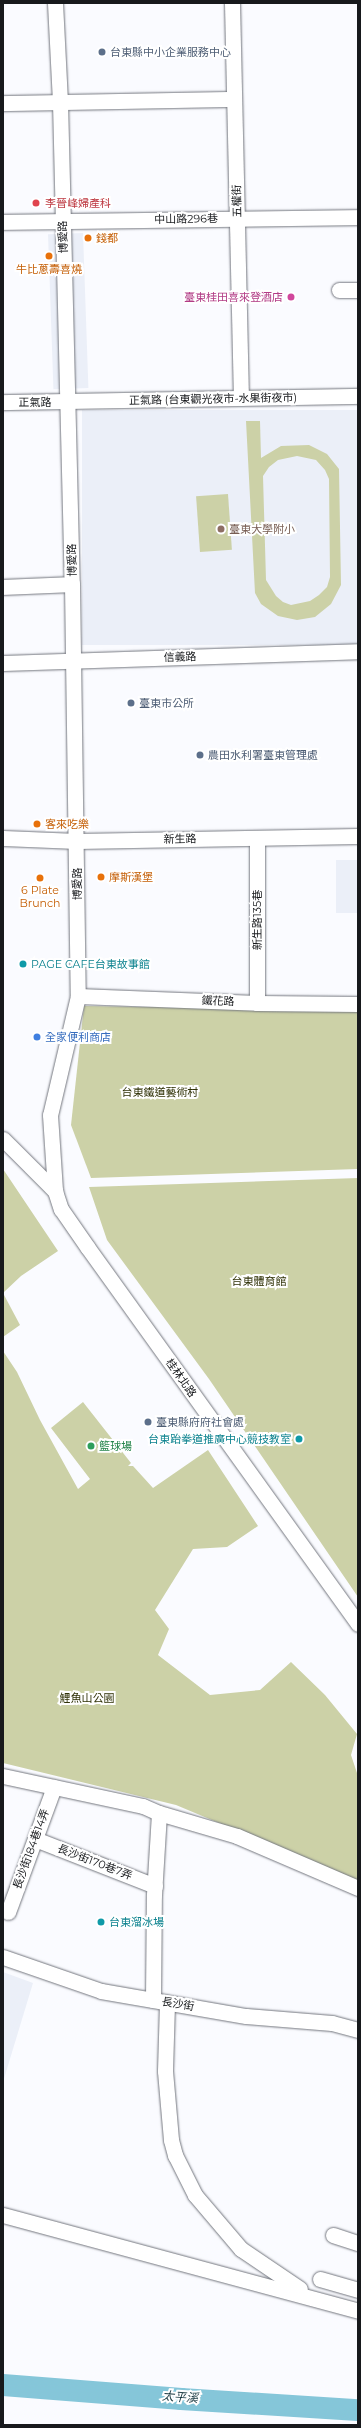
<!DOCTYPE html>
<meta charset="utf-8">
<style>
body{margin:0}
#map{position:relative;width:361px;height:2428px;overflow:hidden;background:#fafbff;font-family:Montserrat,"Noto Sans TC",sans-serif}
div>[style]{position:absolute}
.built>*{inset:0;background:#ebeff8;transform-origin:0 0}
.green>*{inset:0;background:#ccd1a7;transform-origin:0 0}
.river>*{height:22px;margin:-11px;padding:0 11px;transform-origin:11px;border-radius:11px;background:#85c6d9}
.roads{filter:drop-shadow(0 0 1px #73767e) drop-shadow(0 0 1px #73767e)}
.minor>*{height:15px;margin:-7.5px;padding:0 7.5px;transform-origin:7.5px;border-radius:7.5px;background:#fff}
.dots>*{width:11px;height:11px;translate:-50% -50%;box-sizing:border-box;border:2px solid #fff;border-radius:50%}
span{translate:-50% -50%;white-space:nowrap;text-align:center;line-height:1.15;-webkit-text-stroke:4px #fff;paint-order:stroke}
.service-label{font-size:11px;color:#4e5e75}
.left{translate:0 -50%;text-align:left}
.street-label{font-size:11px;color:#17191c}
.health-label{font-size:11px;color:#be3a42}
.food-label{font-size:11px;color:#c56008}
.hotel-label{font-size:11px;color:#b23c85}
.right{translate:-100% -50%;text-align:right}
.education-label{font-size:11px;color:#785e54}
.culture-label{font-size:11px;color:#0d838f}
.shop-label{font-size:11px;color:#366cbe}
.park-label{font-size:11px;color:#2f3106}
.leisure-label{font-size:11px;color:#27864d}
.water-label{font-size:12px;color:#183840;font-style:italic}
.frame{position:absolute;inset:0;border:4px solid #17191c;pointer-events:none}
</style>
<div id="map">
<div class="built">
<div style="left:83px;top:233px;width:155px;height:35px;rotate:88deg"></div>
<div style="left:358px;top:410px;width:235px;height:276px;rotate:90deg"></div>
<div style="left:336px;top:860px;width:22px;height:53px"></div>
<div style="clip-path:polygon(3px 1972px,33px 1983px,3px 2082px)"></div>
</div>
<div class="green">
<div style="clip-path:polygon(evenodd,246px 421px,260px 421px,261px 458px,281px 446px,309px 445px,327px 454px,339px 469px,341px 585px,331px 604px,315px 617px,297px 620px,278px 616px,261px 604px,255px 593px,246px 421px,297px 456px,316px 460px,325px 470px,329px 479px,330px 577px,327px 587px,319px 595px,310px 601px,291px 605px,283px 602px,276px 596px,266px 580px,263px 476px,269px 467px,278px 460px,297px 456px)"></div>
<div style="left:228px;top:494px;width:56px;height:32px;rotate:86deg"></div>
<div style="clip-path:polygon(84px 1006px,358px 1010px,358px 1169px,91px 1178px,71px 1125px)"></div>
<div style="clip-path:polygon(3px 1169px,58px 1251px,21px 1276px,3px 1293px,20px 1325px,3px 1337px)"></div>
<div style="clip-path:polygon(358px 1178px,358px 1597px,209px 1379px,107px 1240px,89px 1187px)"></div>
<div style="clip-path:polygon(3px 1351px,17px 1372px,40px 1420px,78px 1489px,90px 1479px,51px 1428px,83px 1402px,131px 1463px,128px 1466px,133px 1466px,153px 1488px,208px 1450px,258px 1526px,227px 1547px,193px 1549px,155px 1610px,169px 1629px,158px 1655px,210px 1695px,260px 1690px,291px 1662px,325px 1695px,357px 1734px,351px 1755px,358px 1776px,358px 1881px,176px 1805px,3px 1763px)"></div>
</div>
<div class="river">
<div style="left:3px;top:2385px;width:179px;rotate:4.5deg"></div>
<div style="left:181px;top:2399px;width:177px;rotate:3.6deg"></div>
</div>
<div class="roads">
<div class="minor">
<div style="left:55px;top:3px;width:99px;rotate:87.1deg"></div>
<div style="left:60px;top:102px;width:482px;rotate:88.6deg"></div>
<div style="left:72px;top:584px;width:412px;rotate:89.2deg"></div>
<div style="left:78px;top:996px;width:122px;rotate:103.2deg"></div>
<div style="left:50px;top:1115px;width:76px;rotate:86.2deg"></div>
<div style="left:55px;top:1191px;width:19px;rotate:72deg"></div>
<div style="left:61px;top:1209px;width:47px;rotate:55.3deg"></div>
<div style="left:88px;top:1248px;width:463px;rotate:54.3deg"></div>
<div style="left:232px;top:3px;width:395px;rotate:88.7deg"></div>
<div style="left:3px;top:103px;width:231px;rotate:-1deg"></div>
<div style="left:3px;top:222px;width:355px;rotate:-0.8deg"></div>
<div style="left:339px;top:290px;width:19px"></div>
<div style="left:3px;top:402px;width:355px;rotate:-1deg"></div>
<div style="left:3px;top:587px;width:69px;rotate:-2.5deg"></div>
<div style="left:3px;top:663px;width:355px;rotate:-1.9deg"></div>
<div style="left:3px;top:838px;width:74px;rotate:2.3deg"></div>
<div style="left:77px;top:841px;width:281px;rotate:-1deg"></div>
<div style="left:78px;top:996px;width:179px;rotate:2.2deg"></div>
<div style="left:257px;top:1003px;width:101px;rotate:0.6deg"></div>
<div style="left:257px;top:1003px;width:165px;rotate:-90deg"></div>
<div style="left:3px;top:1139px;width:74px;rotate:45deg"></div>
<div style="left:3px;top:1776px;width:143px;rotate:12.1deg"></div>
<div style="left:143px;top:1806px;width:17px;rotate:24deg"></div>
<div style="left:159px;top:1813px;width:81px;rotate:16.4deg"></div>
<div style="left:237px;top:1836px;width:132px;rotate:23.3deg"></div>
<div style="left:35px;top:1839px;width:129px;rotate:21.4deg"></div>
<div style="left:8px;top:1912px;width:133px;rotate:-69.8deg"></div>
<div style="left:3px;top:1957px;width:104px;rotate:19.1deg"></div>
<div style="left:101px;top:1991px;width:147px;rotate:9.8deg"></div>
<div style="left:246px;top:2016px;width:86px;rotate:4.7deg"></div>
<div style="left:332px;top:2023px;width:27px;rotate:15deg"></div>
<div style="left:153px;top:2000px;width:105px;rotate:-89.5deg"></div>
<div style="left:154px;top:1895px;width:82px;rotate:-86.5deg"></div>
<div style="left:167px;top:2003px;width:68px;rotate:91.7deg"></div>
<div style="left:165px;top:2071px;width:69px;rotate:85deg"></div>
<div style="left:171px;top:2140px;width:16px;rotate:75deg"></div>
<div style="left:175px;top:2155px;width:45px;rotate:63.4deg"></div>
<div style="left:195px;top:2195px;width:71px;rotate:49.6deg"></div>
<div style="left:241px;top:2249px;width:71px;rotate:34.1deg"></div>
<div style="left:3px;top:2215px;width:368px;rotate:15.1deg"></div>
<div style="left:333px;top:2235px;width:26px;rotate:18deg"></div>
<div style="left:320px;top:2279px;width:40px;rotate:16deg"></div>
</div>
</div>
<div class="dots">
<div style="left:102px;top:52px;background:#5c6f8a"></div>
<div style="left:36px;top:203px;background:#e0444e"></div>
<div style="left:88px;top:238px;background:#e8710a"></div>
<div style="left:49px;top:256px;background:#e8710a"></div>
<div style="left:291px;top:297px;background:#d1479c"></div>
<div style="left:221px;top:529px;background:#8d6e63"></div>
<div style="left:131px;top:703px;background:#5c6f8a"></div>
<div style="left:200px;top:755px;background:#5c6f8a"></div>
<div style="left:37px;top:824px;background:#e8710a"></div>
<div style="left:101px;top:877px;background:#e8710a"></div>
<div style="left:40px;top:878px;background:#e8710a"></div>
<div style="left:23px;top:964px;background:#0f9aa8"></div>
<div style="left:37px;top:1037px;background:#3f7fe0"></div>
<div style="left:148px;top:1422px;background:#5c6f8a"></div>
<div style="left:299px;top:1439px;background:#0f9aa8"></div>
<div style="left:91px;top:1446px;background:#2e9e5b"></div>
<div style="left:101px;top:1922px;background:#0f9aa8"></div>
</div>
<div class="service-label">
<span class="left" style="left:110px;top:52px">台東縣中小企業服務中心</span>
<span class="left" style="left:139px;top:703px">臺東市公所</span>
<span class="left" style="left:208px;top:755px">農田水利署臺東管理處</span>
<span class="left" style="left:156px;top:1422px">臺東縣府府社會處</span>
</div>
<div class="street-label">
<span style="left:237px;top:201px;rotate:-91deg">五權街</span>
<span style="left:186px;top:219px;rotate:-1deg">中山路296巷</span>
<span style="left:63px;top:237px;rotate:-92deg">博愛路</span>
<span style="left:213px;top:399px;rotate:-1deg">正氣路 (台東觀光夜市-水果街夜市)</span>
<span style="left:35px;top:402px">正氣路</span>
<span style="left:72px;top:560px;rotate:-91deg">博愛路</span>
<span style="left:180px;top:657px;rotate:-2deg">信義路</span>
<span style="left:180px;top:839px;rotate:-1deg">新生路</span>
<span style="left:77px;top:884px;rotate:-90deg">博愛路</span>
<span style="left:257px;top:920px;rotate:-90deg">新生路135巷</span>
<span style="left:218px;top:1001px;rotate:2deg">鐵花路</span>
<span style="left:181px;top:1378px;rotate:55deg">桂林北路</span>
<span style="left:31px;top:1849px;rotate:-70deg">長沙街184巷14弄</span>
<span style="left:95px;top:1862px;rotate:21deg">長沙街170巷7弄</span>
<span style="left:178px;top:2004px;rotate:9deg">長沙街</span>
</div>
<div class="health-label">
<span class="left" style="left:45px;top:203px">李晉峰婦產科</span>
</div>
<div class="food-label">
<span class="left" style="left:96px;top:238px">錢都</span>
<span style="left:49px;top:269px">牛比蔥壽喜燒</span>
<span class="left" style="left:45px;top:824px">客來吃樂</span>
<span class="left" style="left:109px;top:877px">摩斯漢堡</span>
<span style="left:40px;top:897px">6 Plate<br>Brunch</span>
</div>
<div class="hotel-label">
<span class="right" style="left:283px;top:297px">臺東桂田喜來登酒店</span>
</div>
<div class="education-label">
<span class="left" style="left:229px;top:529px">臺東大學附小</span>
</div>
<div class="culture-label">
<span class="left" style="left:31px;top:964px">PAGE CAFE台東故事館</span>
<span class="right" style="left:291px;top:1439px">台東跆拳道推廣中心競技教室</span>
<span class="left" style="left:109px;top:1922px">台東溜冰場</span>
</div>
<div class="shop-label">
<span class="left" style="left:45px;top:1037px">全家便利商店</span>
</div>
<div class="park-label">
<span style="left:160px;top:1092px">台東鐵道藝術村</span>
<span style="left:259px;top:1281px">台東體育館</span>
<span style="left:87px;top:1698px">鯉魚山公園</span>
</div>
<div class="leisure-label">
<span class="left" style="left:99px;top:1446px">籃球場</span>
</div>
<div class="water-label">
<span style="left:180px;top:2397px;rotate:4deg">太平溪</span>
</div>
<div class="frame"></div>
</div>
